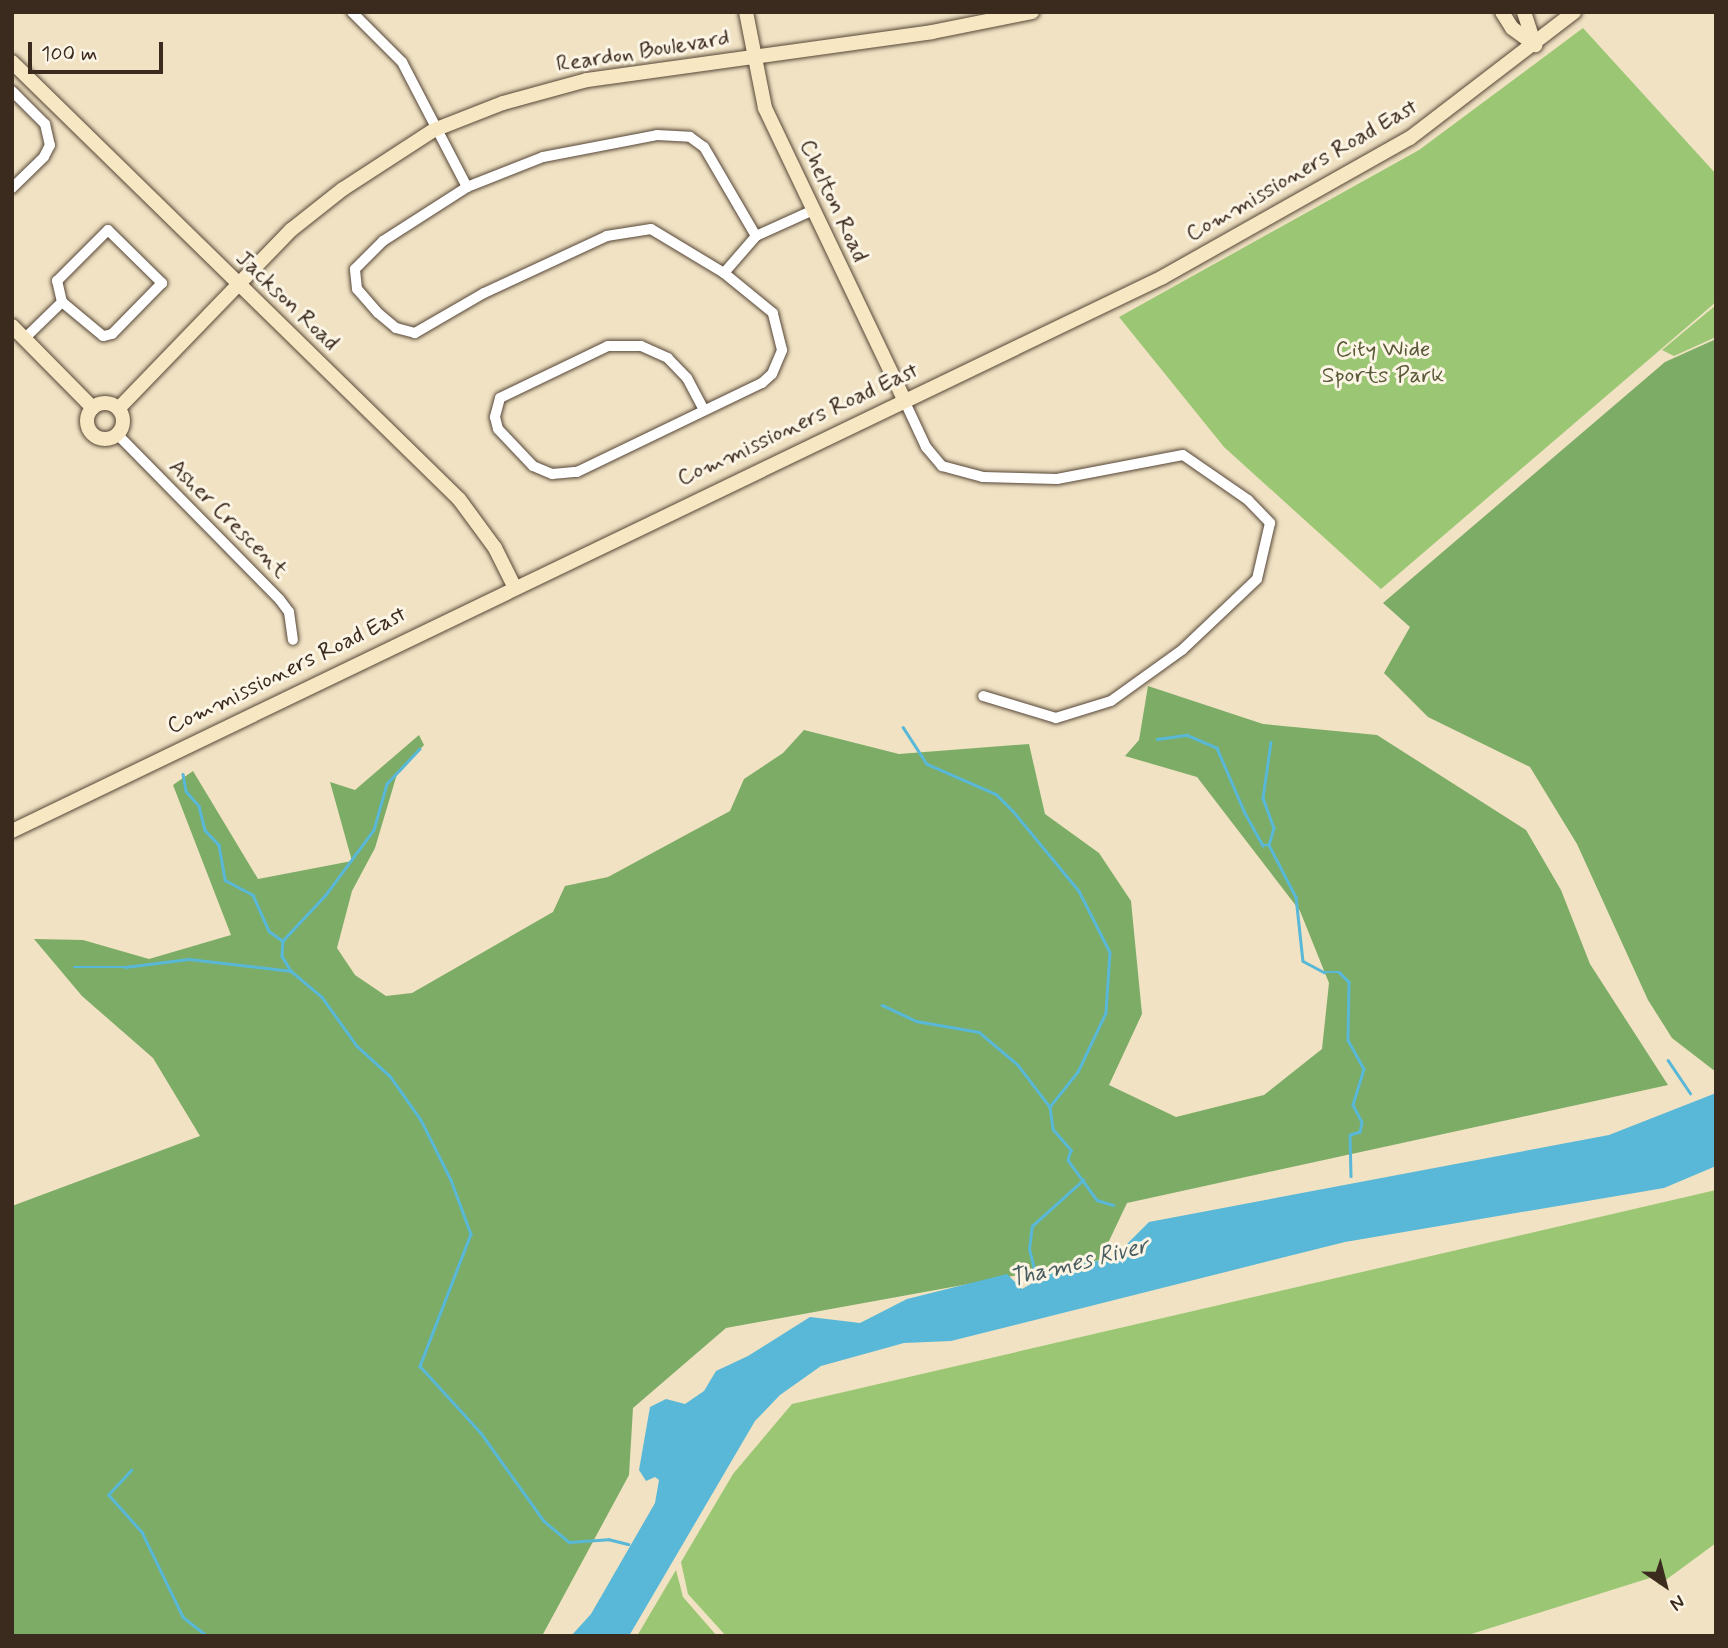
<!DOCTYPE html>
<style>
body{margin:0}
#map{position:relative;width:1728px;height:1648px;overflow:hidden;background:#f0e2c3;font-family:Mynerve,sans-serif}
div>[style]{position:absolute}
.green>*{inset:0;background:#9bc774}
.forest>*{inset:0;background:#7cac66}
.water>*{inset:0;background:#59b8d7}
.stream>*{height:2.5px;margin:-1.25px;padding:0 1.25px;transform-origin:1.25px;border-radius:1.25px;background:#59b8d7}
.roads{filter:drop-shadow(0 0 2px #564637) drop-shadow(0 0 2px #564637)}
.street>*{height:10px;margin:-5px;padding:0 5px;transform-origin:5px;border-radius:5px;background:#fff}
.secondary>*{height:14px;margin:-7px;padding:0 7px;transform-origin:7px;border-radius:7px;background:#f7e8c3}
.secondary>.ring{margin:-7px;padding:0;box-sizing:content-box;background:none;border:14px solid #f7e8c3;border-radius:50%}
span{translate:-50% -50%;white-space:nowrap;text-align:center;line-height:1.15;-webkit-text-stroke:6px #fcf5e5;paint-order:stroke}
.street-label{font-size:23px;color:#3b2a1e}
.park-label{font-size:23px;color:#585938}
.water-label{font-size:24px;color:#465c5f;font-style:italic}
.frame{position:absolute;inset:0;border:14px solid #3b2a1e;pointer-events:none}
.north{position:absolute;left:1630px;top:1550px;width:70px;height:70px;-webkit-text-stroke:5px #fcf5e5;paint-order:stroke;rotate:145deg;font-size:19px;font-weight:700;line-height:28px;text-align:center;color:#3b2a1e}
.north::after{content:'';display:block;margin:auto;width:24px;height:32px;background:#3b2a1e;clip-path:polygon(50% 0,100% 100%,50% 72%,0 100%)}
.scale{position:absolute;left:28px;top:42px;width:135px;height:32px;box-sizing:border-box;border:4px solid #3b2a1e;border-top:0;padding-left:9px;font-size:21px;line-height:24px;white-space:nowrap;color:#3b2a1e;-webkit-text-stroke:5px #fcf5e5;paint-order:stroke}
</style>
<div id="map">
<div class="green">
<div style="clip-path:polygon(1583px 28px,1716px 174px,1716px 302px,1381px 589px,1224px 447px,1119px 317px,1419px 150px)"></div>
<div style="clip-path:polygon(1716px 305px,1716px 337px,1674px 356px,1662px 350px)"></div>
<div style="clip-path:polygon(1716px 1190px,1716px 1543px,1659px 1585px,1653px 1577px,1465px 1636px,726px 1636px,688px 1594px,681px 1562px,733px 1474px,792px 1404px)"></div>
<div style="clip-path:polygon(676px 1570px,683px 1597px,717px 1636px,637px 1636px)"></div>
</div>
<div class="forest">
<div style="clip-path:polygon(1716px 339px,1716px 1072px,1672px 1038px,1648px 1000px,1577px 844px,1530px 767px,1428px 717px,1384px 673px,1410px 627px,1383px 603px,1665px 362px)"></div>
<div style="clip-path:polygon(1148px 686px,1263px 724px,1377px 735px,1526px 830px,1561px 890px,1590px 964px,1668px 1085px,1127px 1203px,1100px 1260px,726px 1328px,633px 1408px,629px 1475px,542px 1636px,12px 1636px,12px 1206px,200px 1136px,153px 1058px,82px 996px,34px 939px,83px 940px,149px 959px,231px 935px,173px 785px,193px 771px,258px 879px,352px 861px,330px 782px,355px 790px,419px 735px,424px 745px,397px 774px,375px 848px,352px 891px,337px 948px,355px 975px,386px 996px,412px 993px,553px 912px,565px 886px,608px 877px,730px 811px,744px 779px,783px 753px,804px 730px,899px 754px,1029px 744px,1045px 814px,1099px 853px,1131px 901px,1142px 1014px,1109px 1085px,1176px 1117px,1264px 1095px,1322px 1049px,1329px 983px,1300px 911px,1197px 777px,1125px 756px,1139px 740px)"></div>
</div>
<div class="water">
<div style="clip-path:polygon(1716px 1093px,1716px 1166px,1664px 1188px,1345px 1242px,951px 1341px,904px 1343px,821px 1366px,780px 1395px,755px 1421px,629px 1636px,571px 1636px,591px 1614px,655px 1503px,659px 1480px,655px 1477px,646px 1481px,639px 1470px,650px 1407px,666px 1399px,685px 1404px,704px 1391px,716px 1371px,748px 1356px,810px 1317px,860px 1323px,907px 1299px,1007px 1274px,1022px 1289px,1059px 1268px,1113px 1258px,1149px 1222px,1609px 1135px)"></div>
</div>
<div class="stream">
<div style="left:903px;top:727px;width:44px;rotate:57deg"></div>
<div style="left:927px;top:764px;width:75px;rotate:23.5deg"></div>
<div style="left:996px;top:794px;width:24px;rotate:45deg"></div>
<div style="left:1013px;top:811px;width:104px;rotate:50.5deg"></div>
<div style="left:1079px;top:891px;width:68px;rotate:63.1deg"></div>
<div style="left:1110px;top:952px;width:61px;rotate:93.8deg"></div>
<div style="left:1106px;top:1013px;width:65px;rotate:115.4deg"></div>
<div style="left:1078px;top:1072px;width:45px;rotate:128.7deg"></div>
<div style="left:1050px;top:1107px;width:22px;rotate:82deg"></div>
<div style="left:1053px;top:1129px;width:28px;rotate:49deg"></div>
<div style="left:1071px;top:1150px;width:10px;rotate:107deg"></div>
<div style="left:1068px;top:1160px;width:49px;rotate:54.1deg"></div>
<div style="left:1097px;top:1200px;width:17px;rotate:17deg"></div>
<div style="left:1157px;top:739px;width:30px;rotate:-8deg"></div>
<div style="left:1187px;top:735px;width:33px;rotate:23deg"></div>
<div style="left:1217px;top:748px;width:71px;rotate:66.7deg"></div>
<div style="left:1245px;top:813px;width:37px;rotate:61deg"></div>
<div style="left:1263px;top:845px;width:6px"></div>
<div style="left:1271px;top:742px;width:57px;rotate:98.1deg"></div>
<div style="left:1263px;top:798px;width:32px;rotate:70deg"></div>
<div style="left:1274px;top:828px;width:18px;rotate:106deg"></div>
<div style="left:1269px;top:845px;width:59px;rotate:62.6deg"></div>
<div style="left:1296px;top:897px;width:64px;rotate:83.8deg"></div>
<div style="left:1303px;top:961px;width:24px;rotate:28deg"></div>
<div style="left:1324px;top:972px;width:15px"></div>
<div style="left:1339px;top:972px;width:14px;rotate:45deg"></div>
<div style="left:1349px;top:982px;width:58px;rotate:91deg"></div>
<div style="left:1348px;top:1040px;width:33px;rotate:61deg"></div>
<div style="left:1364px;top:1069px;width:38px;rotate:107deg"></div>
<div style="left:1353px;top:1105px;width:19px;rotate:62deg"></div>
<div style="left:1362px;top:1122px;width:10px;rotate:101deg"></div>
<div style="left:1360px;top:1132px;width:10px;rotate:163deg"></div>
<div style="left:1350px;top:1135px;width:41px;rotate:88.6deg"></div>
<div style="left:420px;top:749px;width:48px;rotate:133.3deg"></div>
<div style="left:387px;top:784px;width:48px;rotate:105.8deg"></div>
<div style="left:374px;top:830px;width:81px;rotate:126.4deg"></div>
<div style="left:326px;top:895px;width:63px;rotate:133.1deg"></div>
<div style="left:283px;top:941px;width:15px;rotate:94deg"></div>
<div style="left:282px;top:956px;width:17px;rotate:59deg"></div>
<div style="left:291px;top:971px;width:40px;rotate:40deg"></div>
<div style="left:322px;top:997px;width:60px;rotate:54.5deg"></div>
<div style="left:357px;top:1046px;width:45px;rotate:42.3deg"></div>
<div style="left:390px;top:1076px;width:54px;rotate:54.8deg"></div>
<div style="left:421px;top:1120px;width:67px;rotate:63.4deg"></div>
<div style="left:451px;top:1180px;width:58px;rotate:69.7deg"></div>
<div style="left:471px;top:1234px;width:142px;rotate:111.1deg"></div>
<div style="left:420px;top:1366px;width:91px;rotate:47.7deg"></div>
<div style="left:481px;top:1433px;width:108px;rotate:54.4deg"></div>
<div style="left:544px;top:1521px;width:33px;rotate:40deg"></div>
<div style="left:569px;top:1542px;width:39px;rotate:-4deg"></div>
<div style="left:608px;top:1539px;width:21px;rotate:14deg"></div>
<div style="left:183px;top:774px;width:17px;rotate:80deg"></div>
<div style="left:186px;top:791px;width:20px;rotate:49deg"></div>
<div style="left:199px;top:806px;width:25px;rotate:76deg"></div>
<div style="left:205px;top:830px;width:21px;rotate:47deg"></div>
<div style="left:219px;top:845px;width:36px;rotate:80deg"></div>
<div style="left:225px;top:880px;width:32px;rotate:28deg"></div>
<div style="left:253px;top:895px;width:39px;rotate:66deg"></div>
<div style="left:269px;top:931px;width:17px;rotate:36deg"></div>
<div style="left:74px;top:967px;width:51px"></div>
<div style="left:125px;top:967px;width:64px;rotate:-7.1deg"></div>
<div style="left:189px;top:959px;width:103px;rotate:6.7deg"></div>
<div style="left:882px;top:1005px;width:38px;rotate:25deg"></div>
<div style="left:916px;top:1021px;width:64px;rotate:9.9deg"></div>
<div style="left:979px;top:1032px;width:51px;rotate:40.2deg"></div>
<div style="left:1018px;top:1065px;width:53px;rotate:52.7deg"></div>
<div style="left:1668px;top:1060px;width:40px;rotate:56deg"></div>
<div style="left:1037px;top:1281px;width:33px;rotate:-104deg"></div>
<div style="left:1029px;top:1249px;width:23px;rotate:-83deg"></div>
<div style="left:1032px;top:1226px;width:69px;rotate:-42deg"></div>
<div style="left:132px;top:1470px;width:34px;rotate:133deg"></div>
<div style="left:109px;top:1495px;width:50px;rotate:48.3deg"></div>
<div style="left:142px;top:1532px;width:94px;rotate:64.2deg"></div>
<div style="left:183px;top:1617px;width:31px;rotate:38deg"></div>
</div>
<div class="roads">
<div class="street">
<div style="left:352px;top:12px;width:71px;rotate:45deg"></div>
<div style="left:402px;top:62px;width:141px;rotate:62.5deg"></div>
<div style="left:12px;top:91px;width:47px;rotate:45deg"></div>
<div style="left:45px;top:124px;width:22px;rotate:77deg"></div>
<div style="left:50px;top:145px;width:13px;rotate:117deg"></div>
<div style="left:44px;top:157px;width:45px;rotate:135.9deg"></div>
<div style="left:724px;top:273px;width:49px;rotate:-49.1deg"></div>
<div style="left:756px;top:236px;width:60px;rotate:-24.4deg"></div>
<div style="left:25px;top:338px;width:52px;rotate:-44.2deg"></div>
<div style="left:62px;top:302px;width:22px;rotate:-103deg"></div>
<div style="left:57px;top:281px;width:72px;rotate:-45deg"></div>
<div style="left:108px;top:230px;width:76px;rotate:44.5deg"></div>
<div style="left:162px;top:283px;width:71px;rotate:134.4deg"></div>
<div style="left:112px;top:334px;width:9px;rotate:167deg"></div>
<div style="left:103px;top:336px;width:53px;rotate:-140.3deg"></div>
<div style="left:904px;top:400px;width:52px;rotate:64.9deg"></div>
<div style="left:926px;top:447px;width:25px;rotate:50deg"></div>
<div style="left:942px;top:466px;width:42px;rotate:15deg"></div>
<div style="left:983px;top:477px;width:74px;rotate:1.5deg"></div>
<div style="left:1057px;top:479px;width:128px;rotate:-10.8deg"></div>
<div style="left:1183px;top:455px;width:79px;rotate:34.7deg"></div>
<div style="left:1248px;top:500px;width:32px;rotate:46deg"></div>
<div style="left:1270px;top:523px;width:57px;rotate:103.1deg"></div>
<div style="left:1257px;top:579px;width:103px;rotate:136.6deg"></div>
<div style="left:1182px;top:650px;width:87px;rotate:144.3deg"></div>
<div style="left:1111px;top:701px;width:58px;rotate:162.8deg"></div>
<div style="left:1056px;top:718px;width:76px;rotate:-163.2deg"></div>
<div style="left:704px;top:410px;width:36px;rotate:-118deg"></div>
<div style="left:687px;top:378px;width:28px;rotate:-134deg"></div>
<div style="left:668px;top:358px;width:30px;rotate:-156deg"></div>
<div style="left:641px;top:346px;width:33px;rotate:180deg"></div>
<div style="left:608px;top:346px;width:120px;rotate:154.3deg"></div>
<div style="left:500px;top:398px;width:20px;rotate:105deg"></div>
<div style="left:495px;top:417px;width:12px;rotate:76deg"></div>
<div style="left:498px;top:429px;width:51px;rotate:46.6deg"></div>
<div style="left:533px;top:466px;width:21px;rotate:23deg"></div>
<div style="left:552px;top:474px;width:25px;rotate:-5deg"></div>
<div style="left:577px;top:472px;width:205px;rotate:-25.7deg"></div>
<div style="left:762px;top:383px;width:13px;rotate:-42deg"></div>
<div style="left:772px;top:374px;width:26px;rotate:-67deg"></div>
<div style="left:782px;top:350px;width:38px;rotate:-104deg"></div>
<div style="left:773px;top:313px;width:63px;rotate:-140.8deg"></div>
<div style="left:724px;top:273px;width:85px;rotate:-148.9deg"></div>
<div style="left:651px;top:229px;width:45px;rotate:171deg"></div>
<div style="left:607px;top:236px;width:136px;rotate:155.1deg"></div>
<div style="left:484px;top:293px;width:80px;rotate:149.9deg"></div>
<div style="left:415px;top:333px;width:20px;rotate:-165deg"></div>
<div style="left:396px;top:328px;width:23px;rotate:-140deg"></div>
<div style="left:378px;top:313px;width:32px;rotate:-131deg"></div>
<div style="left:357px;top:289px;width:20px;rotate:-96deg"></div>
<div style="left:355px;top:269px;width:40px;rotate:-45deg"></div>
<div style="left:383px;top:241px;width:100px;rotate:-32.7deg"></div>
<div style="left:467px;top:187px;width:82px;rotate:-21.5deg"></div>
<div style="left:543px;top:157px;width:116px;rotate:-10.9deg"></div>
<div style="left:657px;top:135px;width:33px;rotate:3deg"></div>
<div style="left:690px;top:137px;width:17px;rotate:36deg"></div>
<div style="left:704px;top:147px;width:103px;rotate:59.7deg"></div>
<div style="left:118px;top:435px;width:231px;rotate:45.5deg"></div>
<div style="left:280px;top:600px;width:15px;rotate:53deg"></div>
<div style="left:289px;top:612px;width:28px;rotate:82deg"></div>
</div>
<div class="secondary">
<div style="left:746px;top:12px;width:98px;rotate:78.8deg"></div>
<div style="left:765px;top:108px;width:323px;rotate:64.5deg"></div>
<div style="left:1502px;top:12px;width:19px;rotate:58deg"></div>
<div style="left:1512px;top:28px;width:29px;rotate:36deg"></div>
<div style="left:1524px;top:12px;width:35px;rotate:72deg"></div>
<div style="left:12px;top:62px;width:625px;rotate:44.35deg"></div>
<div style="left:459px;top:499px;width:61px;rotate:53.7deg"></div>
<div style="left:495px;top:548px;width:42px;rotate:63.4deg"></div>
<div style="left:12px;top:326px;width:115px;rotate:45.4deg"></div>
<div class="ring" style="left:87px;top:403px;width:22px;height:22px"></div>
<div style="left:119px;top:408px;width:248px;rotate:-46deg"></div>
<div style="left:291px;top:230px;width:66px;rotate:-38.3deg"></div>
<div style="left:343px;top:189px;width:108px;rotate:-33deg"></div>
<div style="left:434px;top:130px;width:74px;rotate:-21.4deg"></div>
<div style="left:503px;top:103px;width:87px;rotate:-15.3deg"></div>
<div style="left:587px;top:80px;width:348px;rotate:-7.9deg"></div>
<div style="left:932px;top:32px;width:102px;rotate:-11.3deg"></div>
<div style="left:12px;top:831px;width:1277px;rotate:-25.7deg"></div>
<div style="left:1163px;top:277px;width:283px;rotate:-29.4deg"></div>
<div style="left:1410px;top:138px;width:207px;rotate:-37.5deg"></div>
</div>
</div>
<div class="street-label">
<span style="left:643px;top:52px;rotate:-9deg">Reardon Boulevard</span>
<span style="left:1302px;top:171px;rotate:-30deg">Commissioners Road East</span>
<span style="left:833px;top:201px;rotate:65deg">Chelton Road</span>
<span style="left:287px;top:301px;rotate:44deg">Jackson Road</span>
<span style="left:798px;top:425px;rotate:-25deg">Commissioners Road East</span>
<span style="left:228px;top:519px;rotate:45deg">Asher Crescent</span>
<span style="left:287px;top:671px;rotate:-26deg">Commissioners Road East</span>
</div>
<div class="park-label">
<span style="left:1383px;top:363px">City Wide<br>Sports Park</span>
</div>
<div class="water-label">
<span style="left:1079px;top:1263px;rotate:-14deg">Thames River</span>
</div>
<div class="frame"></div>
<div class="north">N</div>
<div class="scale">100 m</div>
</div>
